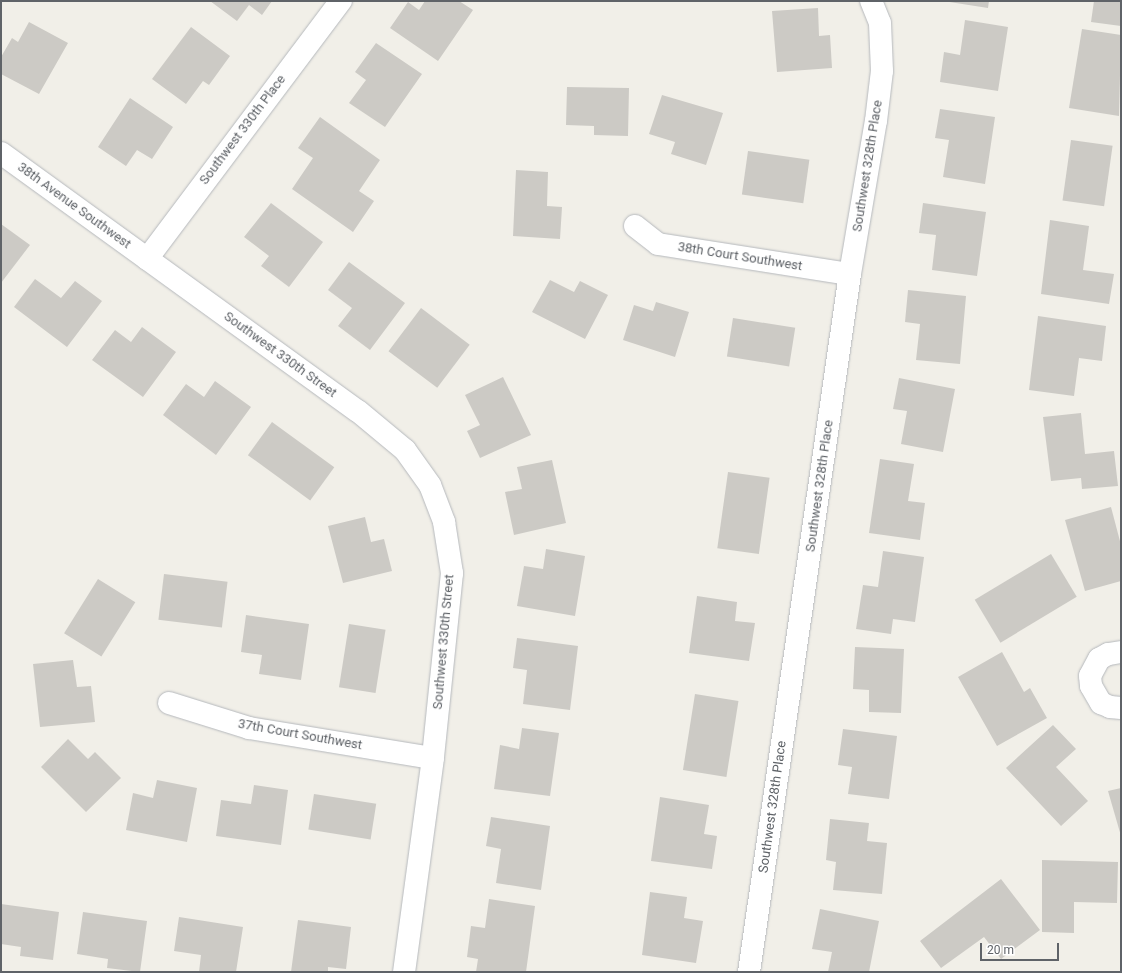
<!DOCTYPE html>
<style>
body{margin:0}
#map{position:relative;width:1122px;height:973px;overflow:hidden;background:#f1efe8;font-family:Roboto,sans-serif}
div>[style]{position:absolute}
.building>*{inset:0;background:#cccac5;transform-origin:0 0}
.roads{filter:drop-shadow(0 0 1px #b5b8bc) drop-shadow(0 0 1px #b5b8bc)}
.minor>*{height:22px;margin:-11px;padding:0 11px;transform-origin:11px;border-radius:11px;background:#fff}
span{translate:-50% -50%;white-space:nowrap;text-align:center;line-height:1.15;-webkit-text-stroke:4px #fff;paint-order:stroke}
.street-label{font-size:13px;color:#5f6368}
.frame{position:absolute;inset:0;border:2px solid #5f6368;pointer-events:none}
.scale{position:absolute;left:980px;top:943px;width:79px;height:18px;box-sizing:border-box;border:2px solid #5f6368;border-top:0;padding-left:5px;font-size:12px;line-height:14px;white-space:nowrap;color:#5f6368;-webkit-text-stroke:3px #fff;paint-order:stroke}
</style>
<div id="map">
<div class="building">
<div style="clip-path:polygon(210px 1px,272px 1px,262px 15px,249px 5px,237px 21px)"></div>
<div style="clip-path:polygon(425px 1px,459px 1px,473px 10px,438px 61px,390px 28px,408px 2px,419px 10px)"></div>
<div style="clip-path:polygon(943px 1px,989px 1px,988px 8px)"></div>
<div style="clip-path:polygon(1094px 1px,1121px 1px,1121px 26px,1091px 22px)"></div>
<div style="clip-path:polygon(818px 8px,819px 36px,830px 35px,832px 68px,777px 72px,772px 11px)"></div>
<div style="clip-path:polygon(965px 20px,1008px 27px,998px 91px,940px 82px,944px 52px,960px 55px)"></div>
<div style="clip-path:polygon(29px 22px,68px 43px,39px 94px,1px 74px,1px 57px,12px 38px,18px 42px)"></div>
<div style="clip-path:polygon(191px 27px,230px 56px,209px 85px,203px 81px,186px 104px,152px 79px)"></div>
<div style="clip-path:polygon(1082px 29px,1121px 35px,1119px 116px,1069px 108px)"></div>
<div style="clip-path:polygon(376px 43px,422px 74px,385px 127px,349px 103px,366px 80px,355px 72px)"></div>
<div style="clip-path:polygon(567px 87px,629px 88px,628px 136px,594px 135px,594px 126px,566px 125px)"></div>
<div style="clip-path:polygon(662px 95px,723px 113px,706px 165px,671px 154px,675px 142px,649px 134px)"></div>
<div style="clip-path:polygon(130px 98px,173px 127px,152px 159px,137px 150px,126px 166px,98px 147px)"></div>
<div style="clip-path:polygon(940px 109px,995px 117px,985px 184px,943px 177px,949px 140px,935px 138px)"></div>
<div style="clip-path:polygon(320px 117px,380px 160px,359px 191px,374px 201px,353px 232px,292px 189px,313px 158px,298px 148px)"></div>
<div style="left:1071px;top:140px;width:42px;height:61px;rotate:8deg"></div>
<div style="left:748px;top:151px;width:62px;height:44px;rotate:8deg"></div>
<div style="clip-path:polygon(516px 170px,548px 172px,547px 206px,562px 207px,560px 239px,513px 236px)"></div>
<div style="clip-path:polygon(271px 203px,323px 242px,289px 287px,261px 266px,269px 256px,244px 237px)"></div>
<div style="clip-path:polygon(923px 203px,986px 212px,977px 276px,932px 270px,936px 235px,919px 233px)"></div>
<div style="clip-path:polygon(1050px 220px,1089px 226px,1083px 270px,1114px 274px,1109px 304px,1041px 294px)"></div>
<div style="clip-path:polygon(1px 224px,30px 245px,1px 283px)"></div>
<div style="clip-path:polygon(349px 262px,405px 303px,370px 350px,338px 326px,352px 308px,328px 290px)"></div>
<div style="clip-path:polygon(35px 279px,61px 298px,75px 281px,102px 301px,67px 347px,14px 307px)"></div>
<div style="clip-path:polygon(550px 280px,574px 292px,580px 281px,608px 295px,585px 339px,532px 312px)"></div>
<div style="clip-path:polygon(908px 290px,966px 296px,960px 364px,916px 360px,920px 324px,905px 322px)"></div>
<div style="clip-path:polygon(656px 302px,689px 312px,675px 357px,623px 340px,634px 305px,653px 311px)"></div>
<div style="left:421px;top:308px;width:61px;height:54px;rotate:37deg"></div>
<div style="clip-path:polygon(1038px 316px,1106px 326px,1102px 361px,1079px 358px,1074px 396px,1029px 390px)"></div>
<div style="left:733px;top:318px;width:63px;height:39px;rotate:9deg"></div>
<div style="clip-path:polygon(142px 327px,176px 352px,143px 397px,92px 360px,115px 330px,131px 342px)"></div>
<div style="clip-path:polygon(503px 377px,531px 435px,480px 458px,467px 431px,480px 425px,465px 395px)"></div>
<div style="clip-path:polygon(899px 378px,955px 389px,943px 452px,901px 444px,907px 411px,893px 409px)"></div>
<div style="clip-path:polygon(215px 381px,251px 407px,216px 455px,163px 415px,186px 384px,204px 397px)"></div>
<div style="clip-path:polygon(1081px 413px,1085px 454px,1114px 451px,1118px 486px,1082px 489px,1081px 478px,1051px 481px,1043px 417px)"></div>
<div style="left:272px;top:422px;width:77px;height:41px;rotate:36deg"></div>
<div style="clip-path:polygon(880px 459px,914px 464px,908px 501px,925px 503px,920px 540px,869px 533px)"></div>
<div style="clip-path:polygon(552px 460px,566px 523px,514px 535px,505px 492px,522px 489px,517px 467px)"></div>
<div style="left:728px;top:472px;width:42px;height:77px;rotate:8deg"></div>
<div style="clip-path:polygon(1111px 507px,1121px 545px,1121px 581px,1085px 591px,1065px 520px)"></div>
<div style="clip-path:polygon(365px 517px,371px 542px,384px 539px,392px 571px,343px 583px,328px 526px)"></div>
<div style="clip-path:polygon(546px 549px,585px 556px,575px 616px,517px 606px,524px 566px,543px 569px)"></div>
<div style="clip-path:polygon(883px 551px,924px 557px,915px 622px,893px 619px,891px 634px,856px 629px,863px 585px,878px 587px)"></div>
<div style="left:1051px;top:554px;width:50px;height:89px;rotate:59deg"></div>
<div style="left:164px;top:574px;width:64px;height:46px;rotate:7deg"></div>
<div style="left:98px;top:579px;width:44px;height:64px;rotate:32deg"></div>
<div style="clip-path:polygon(697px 596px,737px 602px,735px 621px,755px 623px,749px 661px,689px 653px)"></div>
<div style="clip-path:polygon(246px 615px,309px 624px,301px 680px,259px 674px,262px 655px,241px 652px)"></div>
<div style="left:349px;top:624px;width:37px;height:64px;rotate:9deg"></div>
<div style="clip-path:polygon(517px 638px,578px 646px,570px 710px,523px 704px,527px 670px,513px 668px)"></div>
<div style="clip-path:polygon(855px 647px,904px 649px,901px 713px,869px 712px,869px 690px,853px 689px)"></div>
<div style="clip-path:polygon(1002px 652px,1024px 692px,1030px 688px,1047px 718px,997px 746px,958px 677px)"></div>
<div style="clip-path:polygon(73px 660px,77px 687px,91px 686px,95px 722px,40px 727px,33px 664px)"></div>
<div style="left:695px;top:694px;width:44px;height:77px;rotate:9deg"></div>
<div style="clip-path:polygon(1053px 725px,1076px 749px,1056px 767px,1088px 801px,1061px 826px,1006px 768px)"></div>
<div style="clip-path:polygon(522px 728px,559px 733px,550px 796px,494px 789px,500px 745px,519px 749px)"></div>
<div style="clip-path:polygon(843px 729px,897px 736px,889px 799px,848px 794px,852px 767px,838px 765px)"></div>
<div style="clip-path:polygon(68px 739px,88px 759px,95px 752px,121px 778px,86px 812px,41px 767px)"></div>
<div style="clip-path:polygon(157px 780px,197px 788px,187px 842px,126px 830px,133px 793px,153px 798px)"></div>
<div style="clip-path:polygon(254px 785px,288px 790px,281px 845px,216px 836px,221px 800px,251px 804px)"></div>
<div style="clip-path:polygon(1121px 788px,1121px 836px,1108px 791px)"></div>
<div style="left:314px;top:794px;width:63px;height:36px;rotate:9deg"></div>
<div style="clip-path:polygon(660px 797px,709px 805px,704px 834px,717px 836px,712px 869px,651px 861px)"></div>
<div style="clip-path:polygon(491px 817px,550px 826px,541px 890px,496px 883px,501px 849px,486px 846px)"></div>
<div style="clip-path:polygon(830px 819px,869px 823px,867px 841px,887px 843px,882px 894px,833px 890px,836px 862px,826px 860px)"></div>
<div style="clip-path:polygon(1042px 860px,1118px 862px,1117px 903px,1074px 902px,1074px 933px,1042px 932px)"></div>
<div style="clip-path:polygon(1001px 879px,1040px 930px,1001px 959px,984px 937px,941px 968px,920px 941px)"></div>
<div style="clip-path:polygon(650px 892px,687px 897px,684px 918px,703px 921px,696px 963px,642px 955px)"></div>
<div style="clip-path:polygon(489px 899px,535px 906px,526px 972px,476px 972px,478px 959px,467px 957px,471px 926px,485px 928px)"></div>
<div style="clip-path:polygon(1px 904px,59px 912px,53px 960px,20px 956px,21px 947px,1px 944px)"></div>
<div style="clip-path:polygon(820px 909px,879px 921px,869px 972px,828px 972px,832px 952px,812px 949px)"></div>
<div style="clip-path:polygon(83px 912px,147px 921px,140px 972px,107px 968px,108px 959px,77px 954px)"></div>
<div style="clip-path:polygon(179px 917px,243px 927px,236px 972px,199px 972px,201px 955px,174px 951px)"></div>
<div style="clip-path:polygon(298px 920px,351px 927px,346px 969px,328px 967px,328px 972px,291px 972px)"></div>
</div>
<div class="roads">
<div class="minor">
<div style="left:1px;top:153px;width:440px;rotate:35.9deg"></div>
<div style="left:358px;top:411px;width:61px;rotate:39.7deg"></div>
<div style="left:405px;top:450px;width:43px;rotate:54.5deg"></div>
<div style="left:430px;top:485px;width:40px;rotate:69deg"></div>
<div style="left:444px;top:522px;width:52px;rotate:81.1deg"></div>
<div style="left:452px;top:573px;width:186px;rotate:95.9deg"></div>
<div style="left:433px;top:758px;width:216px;rotate:97.7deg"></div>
<div style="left:635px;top:226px;width:29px;rotate:38deg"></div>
<div style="left:658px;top:244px;width:194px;rotate:8.9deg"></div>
<div style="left:147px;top:259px;width:323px;rotate:-53.1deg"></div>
<div style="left:1121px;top:652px;width:13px;rotate:171deg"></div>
<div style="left:1108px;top:654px;width:10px;rotate:151deg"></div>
<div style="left:1099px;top:659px;width:19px;rotate:118deg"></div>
<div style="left:1090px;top:676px;width:10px;rotate:84deg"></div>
<div style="left:1091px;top:686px;width:20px;rotate:60deg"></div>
<div style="left:1101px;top:703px;width:10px;rotate:24deg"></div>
<div style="left:1110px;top:707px;width:11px;rotate:5deg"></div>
<div style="left:169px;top:703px;width:84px;rotate:17.4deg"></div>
<div style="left:249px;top:728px;width:186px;rotate:9.3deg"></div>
<div style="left:749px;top:972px;width:705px;rotate:-81.77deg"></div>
<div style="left:850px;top:274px;width:155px;rotate:-80.4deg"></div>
<div style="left:876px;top:121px;width:50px;rotate:-83.2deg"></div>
<div style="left:882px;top:71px;width:48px;rotate:-92.4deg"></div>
<div style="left:880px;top:23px;width:24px;rotate:-112deg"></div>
</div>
</div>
<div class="street-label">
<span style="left:243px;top:130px;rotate:-53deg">Southwest 330th Place</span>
<span style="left:868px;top:166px;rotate:-81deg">Southwest 328th Place</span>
<span style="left:74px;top:206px;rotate:36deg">38th Avenue Southwest</span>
<span style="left:740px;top:257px;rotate:9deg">38th Court Southwest</span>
<span style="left:280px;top:355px;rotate:36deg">Southwest 330th Street</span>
<span style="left:820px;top:486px;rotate:-82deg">Southwest 328th Place</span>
<span style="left:444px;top:642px;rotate:-85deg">Southwest 330th Street</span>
<span style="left:300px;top:735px;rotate:10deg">37th Court Southwest</span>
<span style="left:773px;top:807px;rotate:-82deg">Southwest 328th Place</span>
</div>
<div class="frame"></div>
<div class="scale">20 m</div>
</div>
